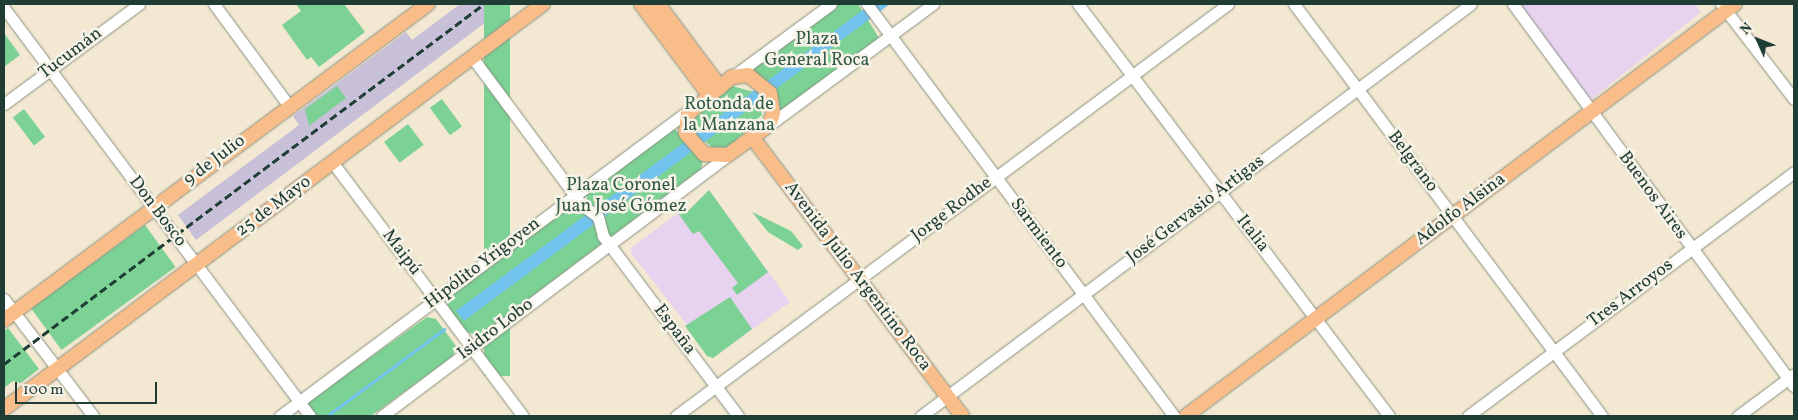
<!DOCTYPE html>
<meta charset="utf-8">
<style>
body{margin:0}
#map{position:relative;width:1798px;height:420px;overflow:hidden;background:#f3e8d1;font-family:Vollkorn,serif}
div>[style]{position:absolute}
.built>*{inset:0;background:#e7d2ef}
.industrial>*{inset:0;background:#c8bfd8}
.green>*{inset:0;background:#7cd194;transform-origin:0 0}
.water>*{inset:0;background:#71c2ec}
.stream>*{height:3px;margin:-1.5px;padding:0 1.5px;transform-origin:1.5px;border-radius:1.5px;background:#71c2ec}
.roads{filter:drop-shadow(0 0 1px #899282) drop-shadow(0 0 1px #899282)}
.minor>*{height:11px;margin:-5.5px;padding:0 5.5px;transform-origin:5.5px;border-radius:5.5px;background:#fff}
.major>*{height:14px;margin:-7px;padding:0 7px;transform-origin:7px;border-radius:7px;background:#f9bd89}
.rail>*{height:3px;margin-top:-1.5px;transform-origin:0;background:repeating-linear-gradient(90deg,#1f3d34 0 8px,transparent 0 12px)}
span{translate:-50% -50%;white-space:nowrap;text-align:center;line-height:1.15;-webkit-text-stroke:5px #f7f3e8;paint-order:stroke}
.park-label{font-size:18px;color:#325b47}
.street-label{font-size:18px;color:#1f3d34}
.frame{position:absolute;inset:0;border:5px solid #1f3d34;pointer-events:none}
.north{position:absolute;left:1733px;top:15px;width:50px;height:50px;-webkit-text-stroke:4px #f7f3e8;paint-order:stroke;rotate:314deg;font-size:14px;font-weight:700;line-height:20px;text-align:center;color:#1f3d34}
.north::after{content:'';display:block;margin:auto;width:18px;height:22px;background:#1f3d34;clip-path:polygon(50% 0,100% 100%,50% 72%,0 100%)}
.scale{position:absolute;left:15px;top:382px;width:142px;height:22px;box-sizing:border-box;border:2px solid #1f3d34;border-top:0;padding-left:6px;font-size:15px;line-height:18px;white-space:nowrap;color:#1f3d34;-webkit-text-stroke:4px #f7f3e8;paint-order:stroke}
</style>
<div id="map">
<div class="built">
<div style="clip-path:polygon(1517px 4px,1695px 4px,1701px 12px,1593px 98px,1587px 98px)"></div>
<div style="clip-path:polygon(709px 190px,790px 302px,713px 358px,631px 253px,631px 248px,682px 210px,688px 211px)"></div>
</div>
<div class="industrial">
<div style="clip-path:polygon(460px 4px,510px 4px,196px 240px,178px 215px,299px 125px,293px 116px,406px 32px,412px 40px)"></div>
</div>
<div class="green">
<div style="clip-path:polygon(296px 4px,344px 4px,365px 32px,319px 67px,311px 57px,307px 60px,282px 25px,301px 11px)"></div>
<div style="left:484px;top:4px;width:26px;height:372px"></div>
<div style="clip-path:polygon(836px 4px,858px 4px,879px 38px,779px 112px,750px 68px)"></div>
<div style="clip-path:polygon(4px 33px,20px 55px,4px 67px)"></div>
<div style="clip-path:polygon(337px 86px,346px 98px,309px 126px,305px 109px)"></div>
<div style="clip-path:polygon(732px 86px,754px 92px,761px 101px,762px 117px,728px 147px,712px 147px,697px 135px,692px 119px)"></div>
<div style="left:442px;top:99px;width:34px;height:15px;rotate:54deg"></div>
<div style="left:24px;top:109px;width:35px;height:14px;rotate:53deg"></div>
<div style="left:408px;top:124px;width:26px;height:30px;rotate:53deg"></div>
<div style="clip-path:polygon(673px 127px,703px 160px,701px 169px,478px 337px,462px 329px,444px 299px)"></div>
<div style="clip-path:polygon(709px 190px,768px 272px,737px 295px,732px 288px,738px 283px,699px 231px,693px 234px,678px 213px,688px 211px)"></div>
<div style="clip-path:polygon(752px 212px,791px 231px,803px 246px,798px 250px,768px 232px)"></div>
<div style="left:145px;top:225px;width:52px;height:141px;rotate:54deg"></div>
<div style="clip-path:polygon(730px 297px,752px 329px,713px 358px,707px 356px,685px 326px)"></div>
<div style="clip-path:polygon(427px 317px,436px 319px,456px 346px,453px 356px,371px 416px,315px 416px,307px 406px,309px 401px)"></div>
<div style="clip-path:polygon(8px 328px,39px 369px,21px 383px,13px 381px,4px 388px,4px 331px)"></div>
</div>
<div class="water">
<div style="clip-path:polygon(871px 4px,890px 4px,464px 321px,456px 311px)"></div>
</div>
<div class="stream">
<div style="left:327px;top:416px;width:146px;rotate:-36.6deg"></div>
</div>
<div class="roads">
<div class="minor">
<div style="left:214px;top:4px;width:127px;rotate:53.7deg"></div>
<div style="left:867px;top:4px;width:514px;rotate:53.31deg"></div>
<div style="left:1078px;top:4px;width:516px;rotate:52.95deg"></div>
<div style="left:1294px;top:4px;width:514px;rotate:53.22deg"></div>
<div style="left:1513px;top:4px;width:474px;rotate:53.7deg"></div>
<div style="left:1721px;top:4px;width:120px;rotate:52.5deg"></div>
<div style="left:4px;top:8px;width:510px;rotate:53.13deg"></div>
<div style="left:472px;top:57px;width:183px;rotate:53.4deg"></div>
<div style="left:581px;top:204px;width:21px;rotate:37deg"></div>
<div style="left:598px;top:217px;width:20px;rotate:75deg"></div>
<div style="left:603px;top:236px;width:225px;rotate:53.1deg"></div>
<div style="left:732px;top:77px;width:123px;rotate:-36.4deg"></div>
<div style="left:4px;top:104px;width:168px;rotate:-36.5deg"></div>
<div style="left:769px;top:125px;width:204px;rotate:-36.4deg"></div>
<div style="left:333px;top:163px;width:316px;rotate:53.1deg"></div>
<div style="left:4px;top:299px;width:147px;rotate:52.7deg"></div>
<div style="left:280px;top:416px;width:514px;rotate:-36.78deg"></div>
<div style="left:382px;top:416px;width:433px;rotate:-37deg"></div>
<div style="left:676px;top:416px;width:689px;rotate:-36.74deg"></div>
<div style="left:921px;top:416px;width:687px;rotate:-36.84deg"></div>
<div style="left:1468px;top:416px;width:407px;rotate:-36.8deg"></div>
<div style="left:1738px;top:416px;width:69px;rotate:-36.7deg"></div>
</div>
<div class="major">
<div style="left:641px;top:4px;width:114px;rotate:53.2deg"></div>
<div style="left:658px;top:4px;width:104px;rotate:53.2deg"></div>
<div style="left:748px;top:75px;width:28px;rotate:39deg"></div>
<div style="left:770px;top:93px;width:20px;rotate:81deg"></div>
<div style="left:773px;top:113px;width:13px;rotate:108deg"></div>
<div style="left:769px;top:125px;width:51px;rotate:143.8deg"></div>
<div style="left:728px;top:155px;width:24px;rotate:-178deg"></div>
<div style="left:704px;top:154px;width:28px;rotate:-131deg"></div>
<div style="left:686px;top:133px;width:19px;rotate:-84deg"></div>
<div style="left:688px;top:114px;width:57px;rotate:-40.1deg"></div>
<div style="left:732px;top:77px;width:16px;rotate:-7deg"></div>
<div style="left:752px;top:137px;width:349px;rotate:53deg"></div>
<div style="left:4px;top:320px;width:529px;rotate:-36.7deg"></div>
<div style="left:4px;top:409px;width:674px;rotate:-36.92deg"></div>
<div style="left:1186px;top:416px;width:686px;rotate:-36.89deg"></div>
</div>
</div>
<div class="rail">
<div style="left:4px;top:364px;width:600px;rotate:-36.87deg"></div>
</div>
<div class="park-label">
<span style="left:817px;top:51px">Plaza<br>General Roca</span>
<span style="left:729px;top:116px">Rotonda de<br>la Manzana</span>
<span style="left:621px;top:197px">Plaza Coronel<br>Juan José Gómez</span>
</div>
<div class="street-label">
<span style="left:71px;top:54px;rotate:-37deg">Tucumán</span>
<span style="left:215px;top:161px;rotate:-37deg">9 de Julio</span>
<span style="left:1412px;top:162px;rotate:53deg">Belgrano</span>
<span style="left:1652px;top:196px;rotate:54deg">Buenos Aires</span>
<span style="left:274px;top:207px;rotate:-37deg">25 de Mayo</span>
<span style="left:952px;top:210px;rotate:-37deg">Jorge Rodhe</span>
<span style="left:1196px;top:210px;rotate:-37deg">José Gervasio Artigas</span>
<span style="left:1461px;top:210px;rotate:-37deg">Adolfo Alsina</span>
<span style="left:157px;top:212px;rotate:53deg">Don Bosco</span>
<span style="left:1038px;top:234px;rotate:53deg">Sarmiento</span>
<span style="left:1252px;top:234px;rotate:52deg">Italia</span>
<span style="left:401px;top:253px;rotate:53deg">Maipú</span>
<span style="left:483px;top:264px;rotate:-37deg">Hipólito Yrigoyen</span>
<span style="left:857px;top:277px;rotate:53deg">Avenida Julio Argentino Roca</span>
<span style="left:1631px;top:294px;rotate:-37deg">Tres Arroyos</span>
<span style="left:496px;top:330px;rotate:-37deg">Isidro Lobo</span>
<span style="left:674px;top:330px;rotate:53deg">España</span>
</div>
<div class="frame"></div>
<div class="north">N</div>
<div class="scale">100 m</div>
</div>
